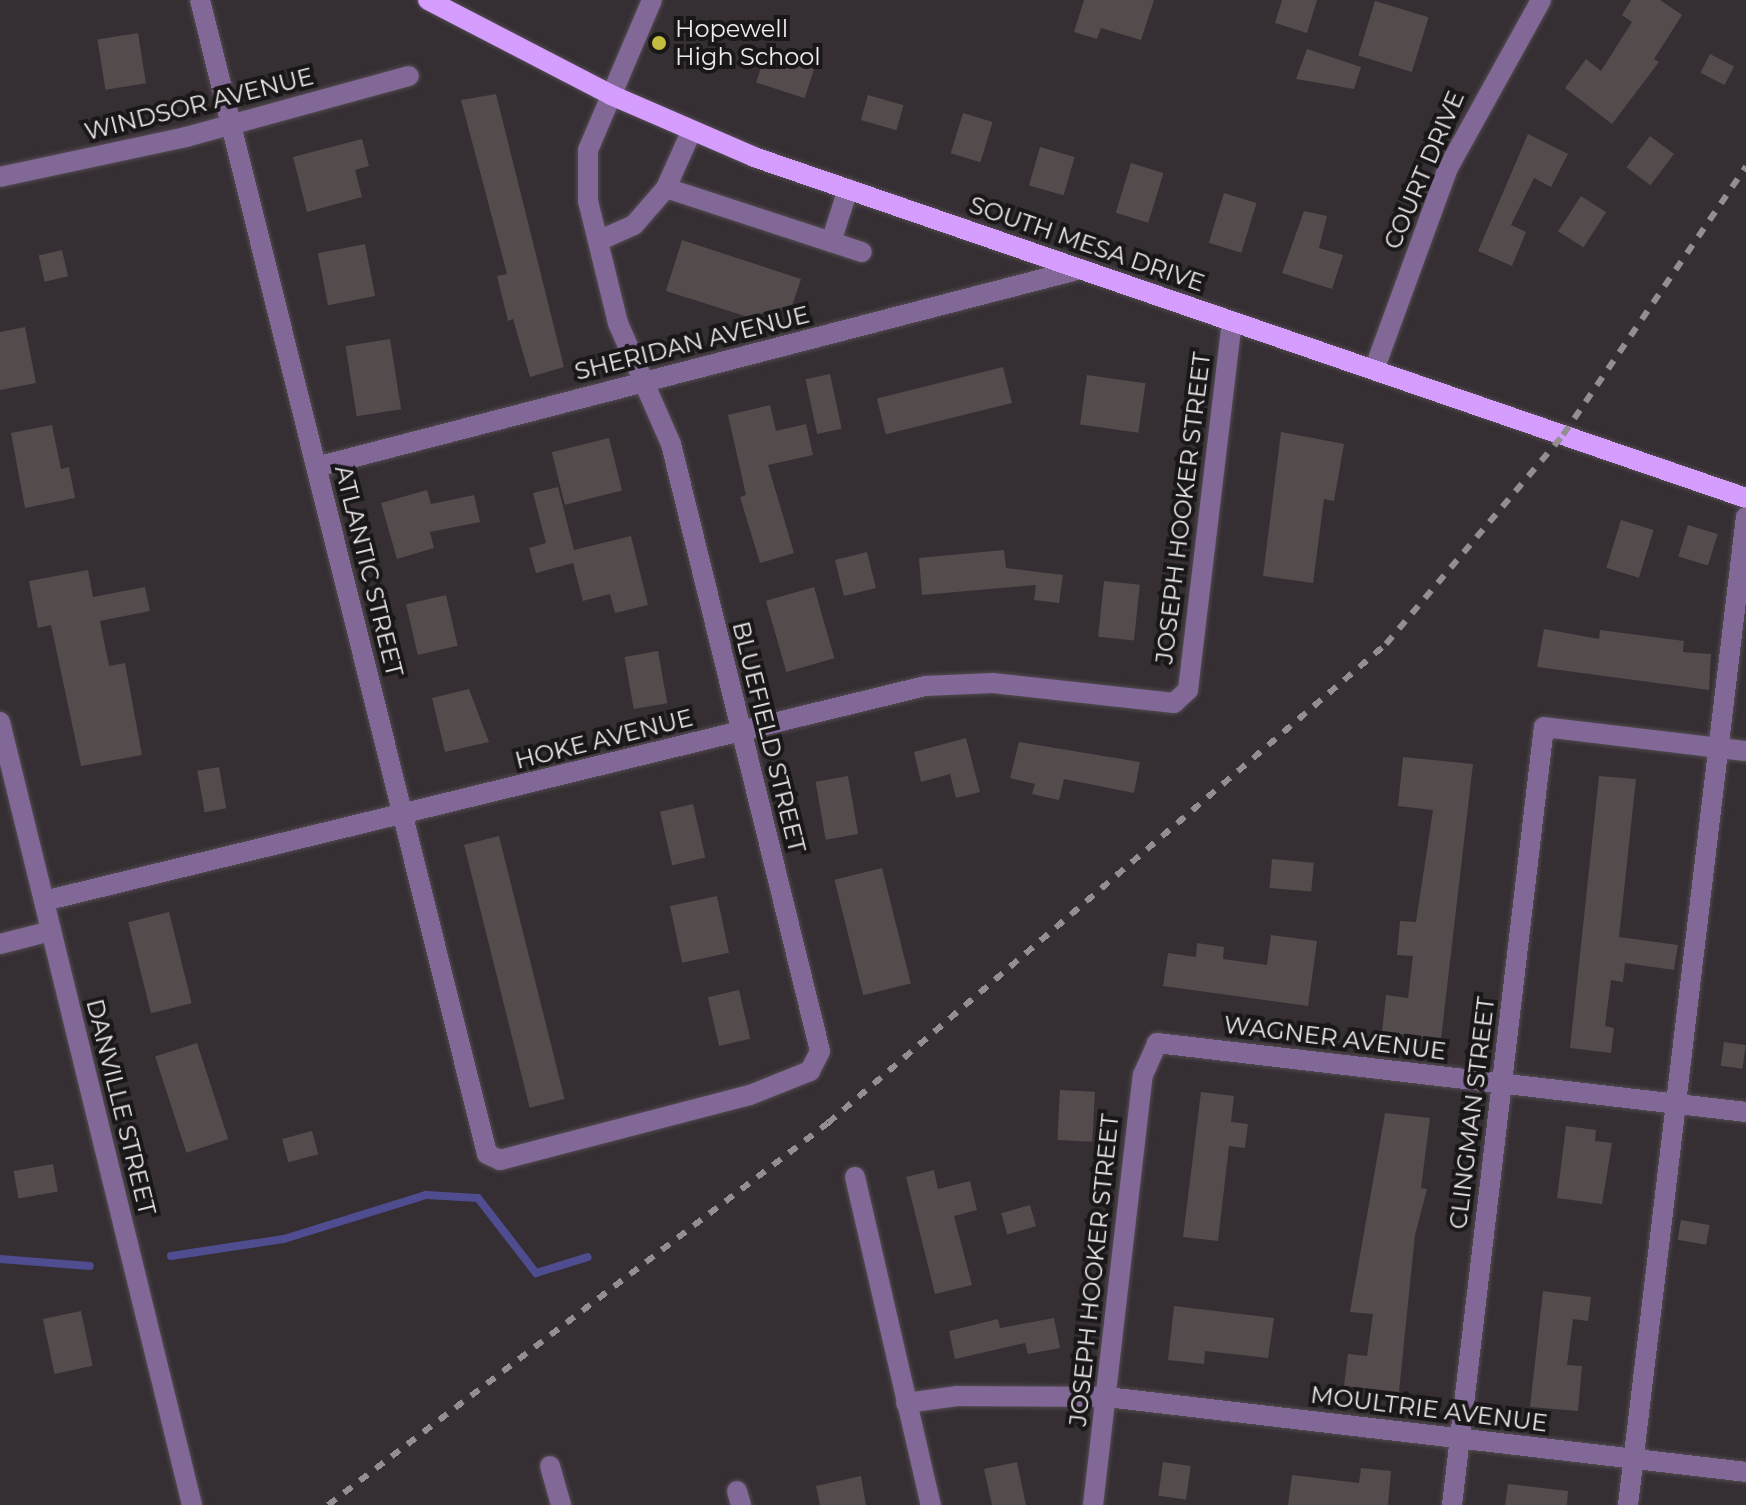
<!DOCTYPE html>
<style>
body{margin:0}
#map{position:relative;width:1746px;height:1505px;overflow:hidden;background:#352e33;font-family:Montserrat,sans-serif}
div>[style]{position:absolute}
.stream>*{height:8px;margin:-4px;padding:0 4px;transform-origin:4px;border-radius:4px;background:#4f4c90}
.building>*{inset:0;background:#544b4d;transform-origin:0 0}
.roads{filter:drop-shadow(0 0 2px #524c51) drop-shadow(0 0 2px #524c51)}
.minor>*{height:20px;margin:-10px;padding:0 10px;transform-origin:10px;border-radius:10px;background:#826897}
.major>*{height:20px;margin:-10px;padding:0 10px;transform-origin:10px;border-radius:10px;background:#d49dfe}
.rail>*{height:6px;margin-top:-3px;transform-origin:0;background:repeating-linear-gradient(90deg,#938e92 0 10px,transparent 0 20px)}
.dots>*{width:22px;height:22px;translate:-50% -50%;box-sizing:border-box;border:4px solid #1a1719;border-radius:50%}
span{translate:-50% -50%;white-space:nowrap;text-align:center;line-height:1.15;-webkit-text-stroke:8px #1a1719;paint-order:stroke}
.poi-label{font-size:24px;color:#ede9ec}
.left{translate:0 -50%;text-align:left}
.street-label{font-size:24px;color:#ede9ec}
</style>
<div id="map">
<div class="stream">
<div style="left:171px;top:1256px;width:114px;rotate:-8.6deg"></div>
<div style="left:284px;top:1239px;width:149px;rotate:-17.2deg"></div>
<div style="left:426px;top:1195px;width:52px;rotate:3.3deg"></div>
<div style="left:478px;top:1198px;width:95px;rotate:52.3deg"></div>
<div style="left:536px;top:1273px;width:54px;rotate:-17.1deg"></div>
<div style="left:0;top:1259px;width:90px;rotate:4.4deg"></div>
</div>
<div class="building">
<div style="clip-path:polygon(1084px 0,1154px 0,1141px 40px,1101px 28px,1097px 39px,1074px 32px)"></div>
<div style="clip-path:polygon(1282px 0,1317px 0,1307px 33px,1275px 23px)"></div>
<div style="clip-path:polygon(1631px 0,1660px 0,1682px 15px,1654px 59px,1659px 62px,1612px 124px,1565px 88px,1586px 59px,1601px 71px,1632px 22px,1622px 15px)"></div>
<div style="left:1375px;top:1px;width:56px;height:57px;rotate:17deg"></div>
<div style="left:138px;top:33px;width:51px;height:41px;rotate:81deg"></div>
<div style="clip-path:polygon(1307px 49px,1361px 67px,1354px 89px,1296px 79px)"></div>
<div style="left:766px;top:52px;width:51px;height:32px;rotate:18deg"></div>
<div style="left:1710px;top:54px;width:27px;height:21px;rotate:27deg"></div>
<div style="clip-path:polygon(496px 94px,564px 367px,530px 377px,513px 319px,508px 321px,497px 276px,507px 274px,461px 100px)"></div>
<div style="left:868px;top:95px;width:37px;height:26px;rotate:16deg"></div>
<div style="left:963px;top:113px;width:31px;height:42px;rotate:17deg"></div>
<div style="clip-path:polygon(1528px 134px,1568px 154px,1551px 187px,1534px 178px,1511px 225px,1526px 232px,1512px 266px,1478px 251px)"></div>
<div style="left:1650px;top:136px;width:30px;height:39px;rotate:37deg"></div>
<div style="clip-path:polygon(362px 139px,369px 166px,355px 170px,362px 197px,307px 212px,293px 157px)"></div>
<div style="left:1040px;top:147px;width:36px;height:40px;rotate:16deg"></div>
<div style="left:1131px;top:163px;width:34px;height:52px;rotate:17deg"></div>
<div style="left:1224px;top:193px;width:34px;height:52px;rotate:17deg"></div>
<div style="left:1581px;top:196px;width:30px;height:42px;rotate:33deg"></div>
<div style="clip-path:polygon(1304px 211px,1327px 216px,1319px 248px,1343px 255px,1332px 289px,1282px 273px)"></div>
<div style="clip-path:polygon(682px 240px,801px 279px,792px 306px,748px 317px,666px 291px)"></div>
<div style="left:365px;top:244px;width:53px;height:48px;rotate:79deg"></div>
<div style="left:62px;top:250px;width:27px;height:24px;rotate:77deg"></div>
<div style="clip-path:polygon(25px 327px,36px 383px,0 390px,0 332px)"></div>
<div style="left:390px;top:339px;width:71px;height:45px;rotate:81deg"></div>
<div style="left:1003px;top:367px;width:37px;height:130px;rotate:76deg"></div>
<div style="left:830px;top:374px;width:56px;height:25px;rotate:78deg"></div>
<div style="left:1087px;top:375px;width:59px;height:50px;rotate:8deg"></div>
<div style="clip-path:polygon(770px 405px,776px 431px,806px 424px,813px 455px,768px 465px,794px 553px,760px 563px,740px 497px,746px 495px,728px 415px)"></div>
<div style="clip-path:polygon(52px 425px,61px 469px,69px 467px,75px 498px,25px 508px,11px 433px)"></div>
<div style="clip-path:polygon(1281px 432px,1344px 444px,1334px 501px,1324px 499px,1313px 583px,1263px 576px)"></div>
<div style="left:609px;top:438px;width:54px;height:59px;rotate:76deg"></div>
<div style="clip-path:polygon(558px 487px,574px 550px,631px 536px,648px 605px,615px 613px,610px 594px,583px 601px,573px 563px,536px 573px,529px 548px,546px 543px,533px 493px)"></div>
<div style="clip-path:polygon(427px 490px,431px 504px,474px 495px,480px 522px,430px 532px,434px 548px,397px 559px,381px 503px)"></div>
<div style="left:1621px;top:520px;width:34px;height:50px;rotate:17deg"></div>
<div style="left:1688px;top:525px;width:31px;height:33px;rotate:17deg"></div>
<div style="clip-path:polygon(1004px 550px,1006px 568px,1063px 575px,1059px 603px,1034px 600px,1036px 585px,922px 595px,919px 558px)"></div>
<div style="left:867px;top:552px;width:37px;height:33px;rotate:76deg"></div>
<div style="clip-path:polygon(88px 570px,93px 597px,145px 587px,150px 611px,100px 621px,109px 666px,125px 663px,142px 755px,81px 766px,51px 625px,38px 628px,29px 581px)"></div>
<div style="left:1104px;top:581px;width:36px;height:56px;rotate:6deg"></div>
<div style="left:814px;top:587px;width:74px;height:50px;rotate:74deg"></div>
<div style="left:446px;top:595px;width:52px;height:41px;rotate:77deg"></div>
<div style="clip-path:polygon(1544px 629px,1599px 639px,1600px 630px,1684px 641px,1683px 652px,1711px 654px,1709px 690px,1537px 667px)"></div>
<div style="left:658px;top:651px;width:53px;height:34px;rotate:80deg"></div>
<div style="clip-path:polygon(469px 689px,489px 742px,445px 752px,432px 698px)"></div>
<div style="clip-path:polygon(966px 738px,980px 792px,956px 798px,950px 774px,921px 782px,914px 752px)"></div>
<div style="clip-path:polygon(1019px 742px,1140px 762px,1134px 793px,1064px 779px,1059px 800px,1032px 794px,1035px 784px,1010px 778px)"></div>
<div style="clip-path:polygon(1403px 757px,1473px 764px,1441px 1039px,1382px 1032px,1386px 995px,1408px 998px,1413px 956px,1397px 955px,1400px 921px,1416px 922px,1433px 810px,1398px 806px)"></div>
<div style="left:219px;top:767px;width:42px;height:22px;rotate:80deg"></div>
<div style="left:848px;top:776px;width:59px;height:33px;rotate:80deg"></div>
<div style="clip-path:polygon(1599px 776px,1636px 779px,1619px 937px,1678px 945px,1674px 970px,1625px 963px,1623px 982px,1611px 980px,1605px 1026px,1614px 1028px,1611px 1053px,1570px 1048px)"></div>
<div style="left:693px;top:804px;width:55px;height:34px;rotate:77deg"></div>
<div style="left:499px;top:836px;width:271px;height:36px;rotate:76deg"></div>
<div style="left:1272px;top:859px;width:42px;height:29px;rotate:5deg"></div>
<div style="left:882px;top:868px;width:119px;height:49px;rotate:76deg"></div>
<div style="left:717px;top:896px;width:58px;height:48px;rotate:78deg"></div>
<div style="left:169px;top:912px;width:94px;height:42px;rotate:76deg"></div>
<div style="clip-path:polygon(1271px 935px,1317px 941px,1308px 1006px,1163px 986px,1168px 953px,1196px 957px,1197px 943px,1224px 947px,1223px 959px,1267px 965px)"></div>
<div style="left:739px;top:990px;width:50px;height:32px;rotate:77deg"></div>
<div style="left:1724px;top:1042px;width:22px;height:24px;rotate:8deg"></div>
<div style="left:197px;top:1043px;width:101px;height:44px;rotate:72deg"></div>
<div style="left:1060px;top:1090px;width:35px;height:50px;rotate:3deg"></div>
<div style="clip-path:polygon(1201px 1092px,1234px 1096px,1231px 1122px,1248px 1124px,1245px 1148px,1229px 1146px,1218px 1241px,1183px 1237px)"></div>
<div style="clip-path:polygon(1385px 1113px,1430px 1118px,1421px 1188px,1427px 1189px,1415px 1235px,1399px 1392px,1344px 1386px,1348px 1354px,1367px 1356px,1373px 1314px,1350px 1312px)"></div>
<div style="clip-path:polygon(1566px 1126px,1596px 1130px,1595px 1141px,1612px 1143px,1602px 1204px,1557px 1198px)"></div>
<div style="left:312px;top:1131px;width:24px;height:31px;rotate:75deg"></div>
<div style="left:53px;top:1164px;width:28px;height:40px;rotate:80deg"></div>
<div style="clip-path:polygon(934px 1170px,938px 1189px,970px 1181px,977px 1210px,954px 1216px,972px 1285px,935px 1294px,906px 1177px)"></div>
<div style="left:1030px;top:1205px;width:22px;height:30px;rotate:74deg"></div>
<div style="left:1681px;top:1220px;width:29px;height:20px;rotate:10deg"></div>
<div style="clip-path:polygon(1543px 1291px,1591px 1297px,1588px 1321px,1573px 1319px,1567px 1365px,1582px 1366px,1578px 1411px,1530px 1407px)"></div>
<div style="clip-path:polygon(1174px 1306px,1274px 1318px,1268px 1358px,1205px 1351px,1204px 1364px,1168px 1360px)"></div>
<div style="left:81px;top:1311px;width:56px;height:39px;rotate:78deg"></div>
<div style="clip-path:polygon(1054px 1318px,1060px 1348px,1028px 1354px,1025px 1343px,955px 1359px,949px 1331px,998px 1319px,1000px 1328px)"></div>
<div style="clip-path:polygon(1017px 1462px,1026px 1505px,992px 1505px,984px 1469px)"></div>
<div style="left:1163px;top:1462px;width:28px;height:34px;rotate:8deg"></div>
<div style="clip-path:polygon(1361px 1468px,1391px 1471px,1388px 1505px,1288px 1505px,1292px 1475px,1359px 1483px)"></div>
<div style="clip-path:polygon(861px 1476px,866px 1505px,820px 1505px,816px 1486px)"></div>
<div style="clip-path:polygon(1508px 1484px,1568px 1491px,1567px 1505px,1505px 1505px)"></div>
</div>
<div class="roads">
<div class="minor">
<div style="left:200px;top:0;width:1189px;rotate:76.03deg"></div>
<div style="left:487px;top:1154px;width:14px;rotate:25deg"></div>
<div style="left:500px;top:1160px;width:258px;rotate:-14.6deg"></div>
<div style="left:750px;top:1095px;width:65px;rotate:-21.8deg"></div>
<div style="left:810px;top:1071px;width:22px;rotate:-63deg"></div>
<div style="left:820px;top:1051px;width:625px;rotate:-103.79deg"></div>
<div style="left:671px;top:444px;width:132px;rotate:-113.7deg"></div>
<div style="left:618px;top:323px;width:126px;rotate:-103.8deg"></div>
<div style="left:588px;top:201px;width:51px;rotate:-90deg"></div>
<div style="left:588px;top:150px;width:163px;rotate:-66.9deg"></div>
<div style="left:0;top:177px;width:190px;rotate:-12.1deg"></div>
<div style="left:186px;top:137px;width:231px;rotate:-15.3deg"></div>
<div style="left:666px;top:188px;width:206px;rotate:18.1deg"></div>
<div style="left:598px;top:241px;width:39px;rotate:-24deg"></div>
<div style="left:634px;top:225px;width:49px;rotate:-49.1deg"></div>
<div style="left:666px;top:188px;width:61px;rotate:-65.9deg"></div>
<div style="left:831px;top:242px;width:56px;rotate:-72.2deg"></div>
<div style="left:1374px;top:370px;width:215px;rotate:-69.9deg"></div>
<div style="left:1448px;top:168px;width:192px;rotate:-61deg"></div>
<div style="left:316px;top:467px;width:790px;rotate:-14.51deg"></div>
<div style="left:0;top:722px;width:806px;rotate:76.22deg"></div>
<div style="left:44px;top:901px;width:907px;rotate:-13.71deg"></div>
<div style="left:925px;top:686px;width:68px;rotate:-2.5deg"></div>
<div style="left:993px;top:683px;width:182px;rotate:6.3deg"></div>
<div style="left:1174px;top:703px;width:19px;rotate:-43deg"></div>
<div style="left:1188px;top:690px;width:371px;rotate:-83.2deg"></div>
<div style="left:0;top:944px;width:53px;rotate:-14.3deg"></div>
<div style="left:855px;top:1177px;width:337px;rotate:77deg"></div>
<div style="left:906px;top:1403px;width:52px;rotate:-7.7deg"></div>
<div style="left:958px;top:1396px;width:149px;rotate:0.4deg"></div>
<div style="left:1107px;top:1397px;width:643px;rotate:6.69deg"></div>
<div style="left:550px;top:1466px;width:41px;rotate:74.2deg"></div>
<div style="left:737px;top:1491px;width:15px;rotate:74deg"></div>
<div style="left:1093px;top:1505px;width:433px;rotate:-83.4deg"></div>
<div style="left:1143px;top:1075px;width:35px;rotate:-66deg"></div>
<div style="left:1157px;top:1043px;width:593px;rotate:6.68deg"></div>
<div style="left:1452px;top:1505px;width:783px;rotate:-83.26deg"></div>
<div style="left:1544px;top:727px;width:203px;rotate:6.8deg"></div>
<div style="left:1628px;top:1505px;width:995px;rotate:-83.19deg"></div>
</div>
<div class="major">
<div style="left:428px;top:0;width:206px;rotate:27.4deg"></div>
<div style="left:611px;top:95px;width:156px;rotate:23.4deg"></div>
<div style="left:754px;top:157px;width:1049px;rotate:18.97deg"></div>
</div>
</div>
<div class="rail">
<div style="left:328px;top:1505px;width:629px;rotate:-37.38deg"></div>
<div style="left:828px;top:1123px;width:735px;rotate:-40.64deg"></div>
<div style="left:1386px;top:644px;width:274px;rotate:-49.7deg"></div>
<div style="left:1563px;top:435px;width:325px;rotate:-55.7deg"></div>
</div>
<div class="dots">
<div style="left:659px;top:43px;background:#c4bc3e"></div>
</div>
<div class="poi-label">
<span class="left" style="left:675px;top:43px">Hopewell<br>High School</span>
</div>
<div class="street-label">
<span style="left:199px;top:104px;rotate:-14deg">WINDSOR AVENUE</span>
<span style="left:1424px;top:170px;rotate:-67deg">COURT DRIVE</span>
<span style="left:1087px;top:244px;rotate:19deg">SOUTH MESA DRIVE</span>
<span style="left:692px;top:343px;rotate:-14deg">SHERIDAN AVENUE</span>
<span style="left:1183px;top:508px;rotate:-83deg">JOSEPH HOOKER STREET</span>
<span style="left:369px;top:571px;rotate:76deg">ATLANTIC STREET</span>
<span style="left:769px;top:737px;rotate:76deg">BLUEFIELD STREET</span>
<span style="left:604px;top:739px;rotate:-14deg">HOKE AVENUE</span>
<span style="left:1335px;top:1038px;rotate:7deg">WAGNER AVENUE</span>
<span style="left:121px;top:1107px;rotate:76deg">DANVILLE STREET</span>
<span style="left:1472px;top:1113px;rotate:-83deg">CLINGMAN STREET</span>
<span style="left:1094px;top:1270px;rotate:-84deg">JOSEPH HOOKER STREET</span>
<span style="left:1429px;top:1409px;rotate:7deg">MOULTRIE AVENUE</span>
</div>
</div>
